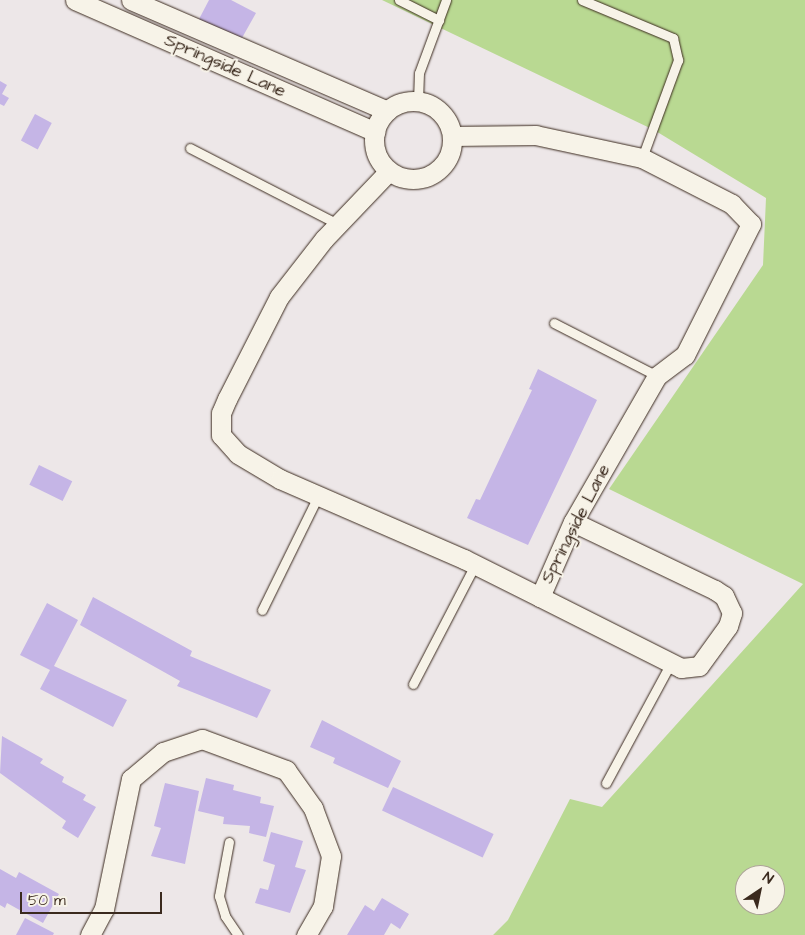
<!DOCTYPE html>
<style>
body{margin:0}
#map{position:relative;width:805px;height:935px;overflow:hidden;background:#ede7e8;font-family:"Architects Daughter",sans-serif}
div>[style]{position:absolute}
.green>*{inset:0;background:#b9d992}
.building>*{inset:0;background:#c5b5e6;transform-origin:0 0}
.roads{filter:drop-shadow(0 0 1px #3b2a1e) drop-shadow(0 0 1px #3b2a1e)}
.lane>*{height:9px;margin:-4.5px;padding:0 4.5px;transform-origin:4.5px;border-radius:4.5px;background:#f7f3e8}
.street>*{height:19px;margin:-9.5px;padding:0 9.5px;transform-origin:9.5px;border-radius:9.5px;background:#f7f3e8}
.street>.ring{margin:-9.5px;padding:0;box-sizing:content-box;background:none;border:19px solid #f7f3e8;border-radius:50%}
span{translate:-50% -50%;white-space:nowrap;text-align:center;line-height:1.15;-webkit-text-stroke:4px #f7f3e8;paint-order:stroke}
.street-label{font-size:18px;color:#3b2a1e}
.north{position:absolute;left:735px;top:865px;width:50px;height:50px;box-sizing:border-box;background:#f7f3e8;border:1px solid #aca397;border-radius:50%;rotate:34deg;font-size:14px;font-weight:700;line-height:20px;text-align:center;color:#3b2a1e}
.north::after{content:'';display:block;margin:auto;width:18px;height:22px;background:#3b2a1e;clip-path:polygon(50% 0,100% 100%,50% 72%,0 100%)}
.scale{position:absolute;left:20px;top:892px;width:142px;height:22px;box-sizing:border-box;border:2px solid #3b2a1e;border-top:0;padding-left:6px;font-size:15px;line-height:18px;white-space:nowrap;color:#3b2a1e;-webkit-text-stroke:4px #f7f3e8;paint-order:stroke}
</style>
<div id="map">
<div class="green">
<div style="clip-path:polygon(evenodd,382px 0,805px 0,805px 935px,493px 935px,508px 920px,570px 799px,602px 807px,803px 584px,609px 489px,763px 265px,766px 198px,654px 130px,382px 0,745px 875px,775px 875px,775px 905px,745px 905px,745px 875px)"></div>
</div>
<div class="building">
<div style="clip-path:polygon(209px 0,231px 0,256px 13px,238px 45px,197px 23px)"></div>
<div style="clip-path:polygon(0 81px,7px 85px,2px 94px,9px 98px,4px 106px,0 104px)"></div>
<div style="left:35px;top:114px;width:19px;height:30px;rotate:28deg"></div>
<div style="clip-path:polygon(538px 369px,597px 400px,528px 545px,467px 518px,476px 499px,480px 500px,532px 390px,529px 389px)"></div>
<div style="left:39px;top:465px;width:37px;height:22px;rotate:26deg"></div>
<div style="clip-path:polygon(93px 597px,192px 651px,190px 656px,271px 690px,257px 718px,177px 686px,180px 681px,80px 625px)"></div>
<div style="clip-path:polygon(47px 603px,78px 620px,54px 666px,127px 700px,113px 727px,40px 689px,50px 670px,20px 655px)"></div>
<div style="clip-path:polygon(322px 720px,401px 761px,388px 788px,333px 763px,335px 758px,310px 747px)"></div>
<div style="clip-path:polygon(2px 736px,43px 759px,40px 763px,64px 777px,62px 782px,86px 795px,83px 800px,96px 807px,78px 838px,62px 828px,66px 821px,0 773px)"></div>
<div style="clip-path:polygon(206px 778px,234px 785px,233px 790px,261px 797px,260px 803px,274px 806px,266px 837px,249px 833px,250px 826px,223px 824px,224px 817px,198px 811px)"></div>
<div style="clip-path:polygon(165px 783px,199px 791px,185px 864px,151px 856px,161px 828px,154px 826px)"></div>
<div style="left:393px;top:787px;width:111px;height:26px;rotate:25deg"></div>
<div style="clip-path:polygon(271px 832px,303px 841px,295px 867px,306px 870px,290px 913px,255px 903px,260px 888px,268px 890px,275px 865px,263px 861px)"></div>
<div style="clip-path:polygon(0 869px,16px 878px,19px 872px,59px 894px,43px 923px,7px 903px,5px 908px,0 905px)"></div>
<div style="clip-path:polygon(382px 898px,409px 914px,400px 929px,391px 923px,384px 935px,347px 935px,365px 905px,374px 911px)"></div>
<div style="clip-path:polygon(25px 918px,54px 933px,53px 935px,16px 935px)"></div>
</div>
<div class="roads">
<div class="lane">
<div style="left:399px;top:0;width:45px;rotate:26.6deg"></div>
<div style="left:582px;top:0;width:99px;rotate:22.7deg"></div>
<div style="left:673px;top:38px;width:23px;rotate:77deg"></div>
<div style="left:678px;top:60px;width:104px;rotate:110.2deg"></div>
<div style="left:418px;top:101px;width:28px;rotate:-88deg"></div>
<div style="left:419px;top:73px;width:78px;rotate:-69.7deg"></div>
<div style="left:190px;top:148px;width:166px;rotate:27.2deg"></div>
<div style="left:554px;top:323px;width:116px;rotate:27.2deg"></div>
<div style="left:262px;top:610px;width:127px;rotate:-63.8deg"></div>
<div style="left:413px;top:684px;width:134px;rotate:-62.5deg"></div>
<div style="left:606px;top:783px;width:136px;rotate:-61.6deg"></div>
<div style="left:229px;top:842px;width:55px;rotate:100.5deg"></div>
<div style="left:219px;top:896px;width:21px;rotate:73deg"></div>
<div style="left:225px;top:916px;width:23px;rotate:56deg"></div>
</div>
<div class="street">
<div style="left:75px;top:0;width:328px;rotate:23.7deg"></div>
<div style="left:131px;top:0;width:279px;rotate:23.4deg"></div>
<div class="ring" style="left:374px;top:101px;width:59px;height:59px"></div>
<div style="left:389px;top:171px;width:94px;rotate:133.7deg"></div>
<div style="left:324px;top:239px;width:73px;rotate:127.8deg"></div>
<div style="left:279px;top:297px;width:114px;rotate:117deg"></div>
<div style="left:227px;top:399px;width:15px;rotate:113deg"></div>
<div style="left:221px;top:413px;width:22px;rotate:90deg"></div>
<div style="left:221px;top:435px;width:25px;rotate:48deg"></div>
<div style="left:238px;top:454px;width:49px;rotate:30.8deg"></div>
<div style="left:280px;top:479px;width:201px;rotate:23.5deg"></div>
<div style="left:464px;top:559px;width:85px;rotate:26.6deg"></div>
<div style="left:540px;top:597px;width:82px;rotate:-66.3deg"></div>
<div style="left:573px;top:522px;width:168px;rotate:-60.1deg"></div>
<div style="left:657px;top:376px;width:35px;rotate:-37deg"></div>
<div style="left:685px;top:355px;width:147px;rotate:-63.3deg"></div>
<div style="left:751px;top:224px;width:28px;rotate:-134deg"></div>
<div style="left:732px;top:204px;width:101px;rotate:-152.9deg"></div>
<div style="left:642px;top:158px;width:108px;rotate:-167.8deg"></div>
<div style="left:536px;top:135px;width:84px;rotate:179.3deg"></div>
<div style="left:540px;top:597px;width:158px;rotate:26.7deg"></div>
<div style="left:681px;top:668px;width:18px;rotate:-6deg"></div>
<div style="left:699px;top:666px;width:49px;rotate:-54.1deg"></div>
<div style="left:728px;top:626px;width:14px;rotate:-73deg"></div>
<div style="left:732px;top:613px;width:19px;rotate:-115deg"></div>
<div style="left:724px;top:596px;width:11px;rotate:-146deg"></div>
<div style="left:715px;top:590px;width:157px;rotate:-154.4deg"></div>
<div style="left:90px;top:935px;width:30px;rotate:-62deg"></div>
<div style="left:104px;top:909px;width:133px;rotate:-78.3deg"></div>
<div style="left:131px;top:779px;width:42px;rotate:-40.2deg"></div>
<div style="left:163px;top:752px;width:41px;rotate:-18.4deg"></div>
<div style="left:202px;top:739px;width:90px;rotate:20.3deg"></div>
<div style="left:286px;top:770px;width:47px;rotate:54.6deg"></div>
<div style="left:313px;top:808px;width:51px;rotate:69.4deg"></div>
<div style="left:331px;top:856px;width:51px;rotate:99.1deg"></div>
<div style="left:323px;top:906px;width:34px;rotate:120deg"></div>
</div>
</div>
<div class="street-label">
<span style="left:225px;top:66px;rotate:24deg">Springside Lane</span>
<span style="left:576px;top:524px;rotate:-63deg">Springside Lane</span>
</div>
<div class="north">N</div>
<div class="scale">50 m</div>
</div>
